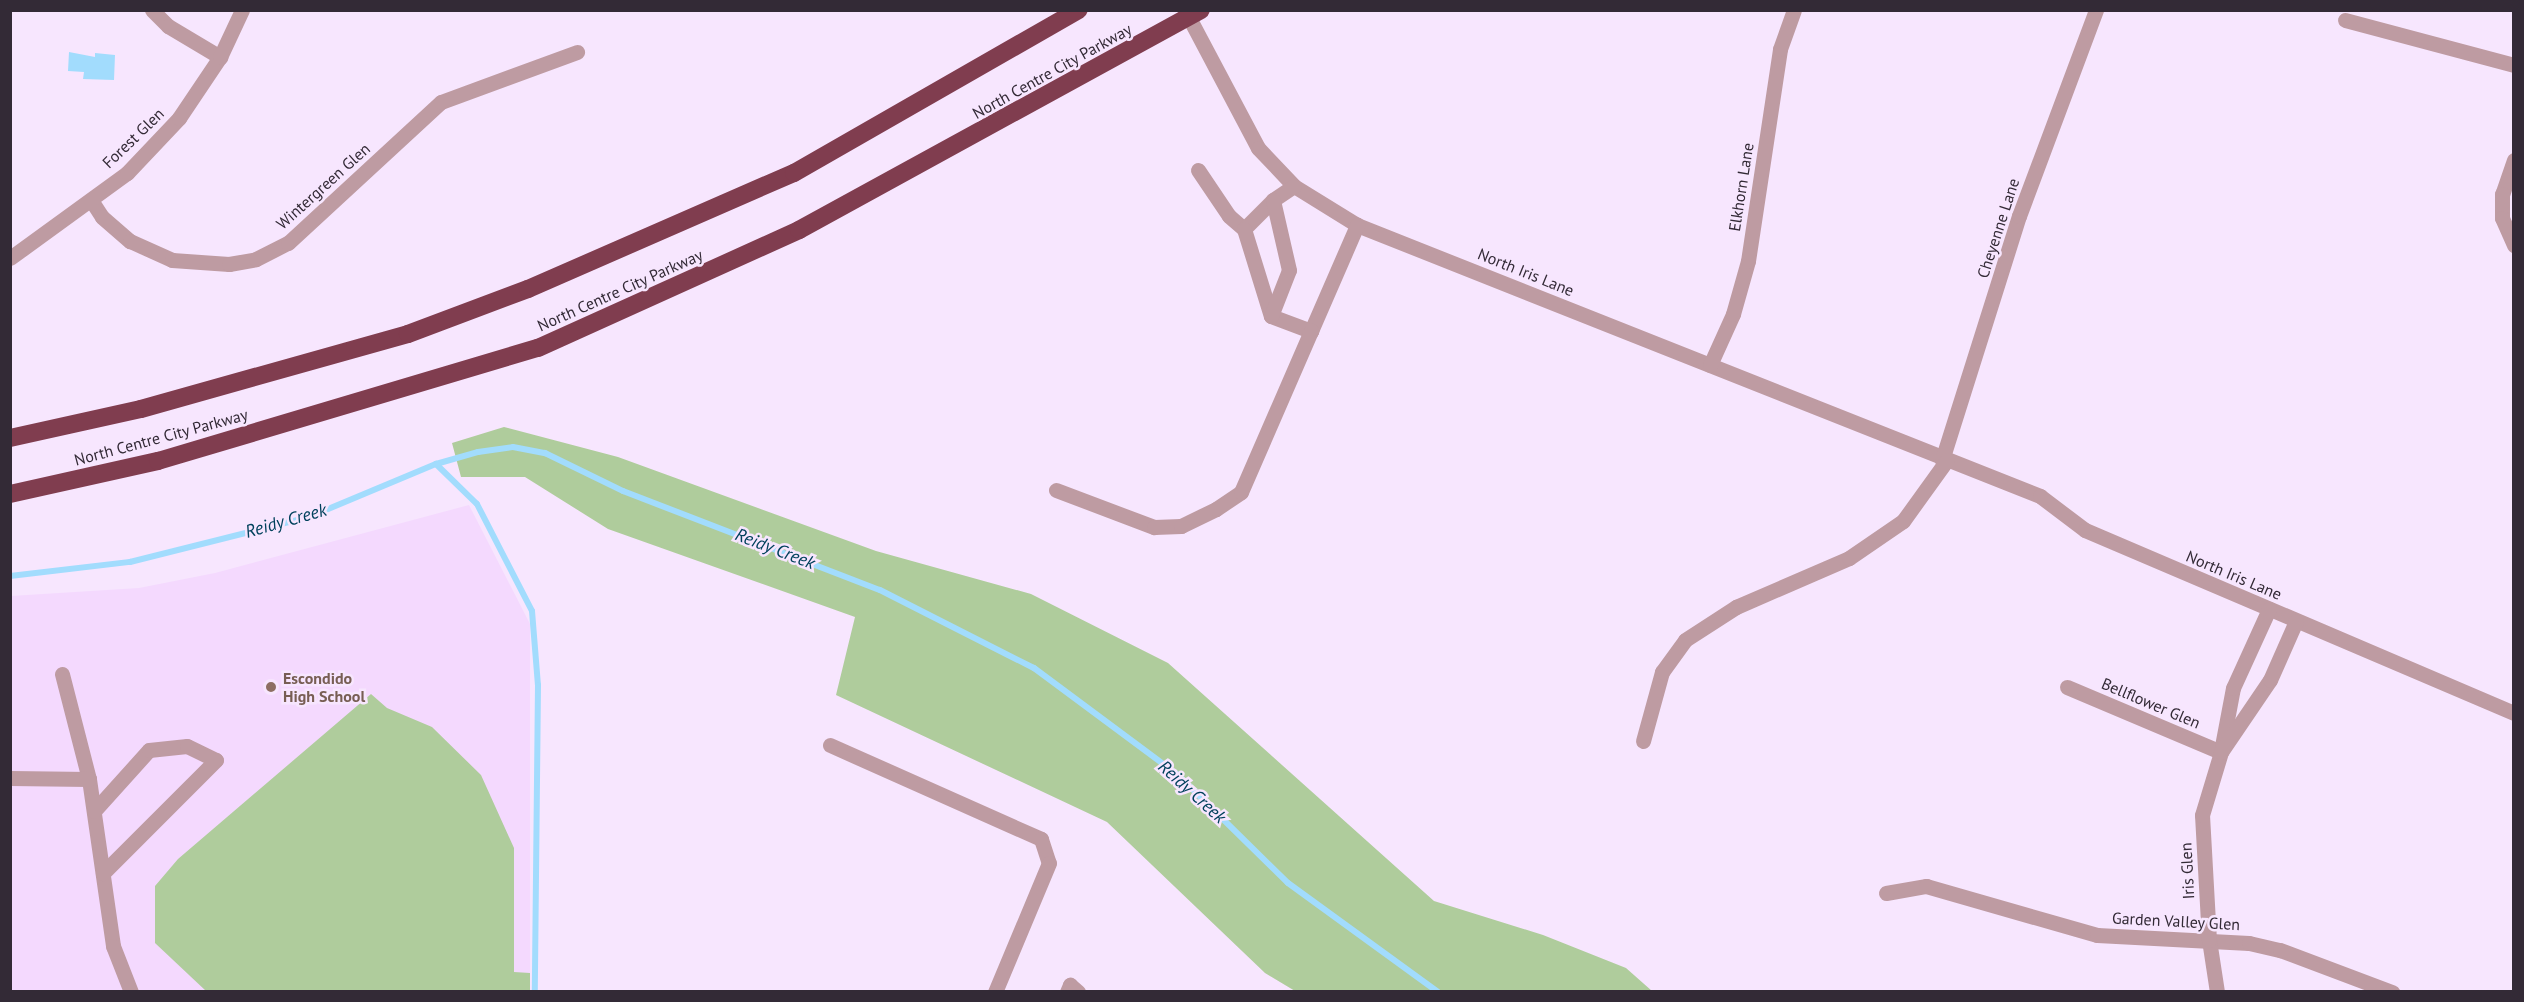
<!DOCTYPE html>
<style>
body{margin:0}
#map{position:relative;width:2524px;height:1002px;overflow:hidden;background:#f7e6fe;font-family:"PT Sans",sans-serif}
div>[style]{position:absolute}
.built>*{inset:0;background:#f4d9fe}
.green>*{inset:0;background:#afcc9c}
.water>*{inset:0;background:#a2dcfd}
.stream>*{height:6px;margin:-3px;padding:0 3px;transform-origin:3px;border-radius:3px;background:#a2dcfd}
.minor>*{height:15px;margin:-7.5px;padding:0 7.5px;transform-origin:7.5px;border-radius:7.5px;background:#be9ba2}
.highway>*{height:18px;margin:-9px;padding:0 9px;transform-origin:9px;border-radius:9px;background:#803d4f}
.dots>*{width:16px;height:16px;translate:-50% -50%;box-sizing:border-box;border:3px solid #f7e6fe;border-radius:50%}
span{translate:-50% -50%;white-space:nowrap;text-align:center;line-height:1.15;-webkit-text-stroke:5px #f7e6fe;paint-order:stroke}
.street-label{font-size:16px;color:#332a36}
.education-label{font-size:16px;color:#785e54;font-weight:700}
.left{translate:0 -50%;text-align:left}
.water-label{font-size:18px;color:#00415c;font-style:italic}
.frame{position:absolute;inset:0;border:12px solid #332a36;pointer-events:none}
</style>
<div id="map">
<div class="built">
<div style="clip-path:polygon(469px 505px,530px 624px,530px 991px,11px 992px,11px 596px,139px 588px,215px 573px)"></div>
</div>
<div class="green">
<div style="clip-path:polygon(504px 427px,618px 457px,876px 551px,1031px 594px,1168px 663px,1434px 901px,1543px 935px,1626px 968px,1652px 991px,1295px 991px,1265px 973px,1107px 822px,836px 695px,855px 617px,608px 529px,525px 477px,461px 477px,452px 443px)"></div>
<div style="clip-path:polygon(371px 694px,387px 708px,432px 727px,481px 775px,514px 848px,514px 972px,530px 973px,530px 991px,206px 991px,155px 943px,155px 886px,178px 859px)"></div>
</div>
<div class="water">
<div style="clip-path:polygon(69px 52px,95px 57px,95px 53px,115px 55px,114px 80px,83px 79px,84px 72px,68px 71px)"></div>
</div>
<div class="stream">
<div style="left:436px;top:464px;width:57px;rotate:44.3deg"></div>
<div style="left:477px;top:504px;width:120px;rotate:62.8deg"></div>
<div style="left:532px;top:611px;width:74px;rotate:85.4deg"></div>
<div style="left:538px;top:685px;width:307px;rotate:90.6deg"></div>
<div style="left:10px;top:576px;width:121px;rotate:-6.7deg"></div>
<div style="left:130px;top:562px;width:185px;rotate:-14.1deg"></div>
<div style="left:309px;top:517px;width:138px;rotate:-22.7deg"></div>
<div style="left:436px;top:464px;width:44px;rotate:-15.9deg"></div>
<div style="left:478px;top:452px;width:35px;rotate:-8deg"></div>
<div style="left:513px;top:447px;width:33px;rotate:11deg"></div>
<div style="left:545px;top:453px;width:87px;rotate:26deg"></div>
<div style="left:623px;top:491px;width:275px;rotate:21.1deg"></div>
<div style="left:880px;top:590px;width:173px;rotate:26.9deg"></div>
<div style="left:1034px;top:668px;width:179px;rotate:36.6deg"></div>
<div style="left:1178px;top:775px;width:154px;rotate:44.5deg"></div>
<div style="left:1288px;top:883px;width:185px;rotate:36deg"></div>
</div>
<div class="minor">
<div style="left:152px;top:10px;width:23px;rotate:45deg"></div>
<div style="left:168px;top:26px;width:61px;rotate:30.8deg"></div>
<div style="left:1185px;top:10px;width:156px;rotate:62.1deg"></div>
<div style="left:1258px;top:148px;width:52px;rotate:46.5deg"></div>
<div style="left:1294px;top:186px;width:74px;rotate:31.8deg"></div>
<div style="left:1357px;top:225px;width:735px;rotate:21.64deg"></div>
<div style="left:2040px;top:496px;width:56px;rotate:37.1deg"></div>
<div style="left:2085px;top:530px;width:466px;rotate:23.1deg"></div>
<div style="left:2345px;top:20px;width:175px;rotate:14.9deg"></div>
<div style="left:2514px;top:160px;width:36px;rotate:109deg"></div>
<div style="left:2502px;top:194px;width:24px;rotate:90deg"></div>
<div style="left:2502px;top:218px;width:30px;rotate:66deg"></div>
<div style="left:1198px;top:170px;width:55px;rotate:56deg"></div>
<div style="left:1229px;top:216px;width:20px;rotate:41deg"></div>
<div style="left:1244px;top:229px;width:41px;rotate:-45deg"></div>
<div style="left:1273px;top:200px;width:25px;rotate:-34deg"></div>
<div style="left:91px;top:200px;width:20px;rotate:57deg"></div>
<div style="left:102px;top:217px;width:37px;rotate:41deg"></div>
<div style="left:130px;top:241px;width:46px;rotate:24.3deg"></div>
<div style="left:172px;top:260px;width:57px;rotate:4deg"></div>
<div style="left:229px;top:264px;width:27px;rotate:-10deg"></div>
<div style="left:256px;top:259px;width:36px;rotate:-27deg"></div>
<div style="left:288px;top:243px;width:208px;rotate:-42.7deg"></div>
<div style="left:441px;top:102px;width:145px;rotate:-20.2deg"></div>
<div style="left:1244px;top:229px;width:91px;rotate:72.8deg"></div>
<div style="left:1271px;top:316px;width:43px;rotate:20.6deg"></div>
<div style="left:1311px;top:331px;width:116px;rotate:-66.5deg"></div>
<div style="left:10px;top:258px;width:145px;rotate:-36deg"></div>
<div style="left:127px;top:173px;width:76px;rotate:-46.6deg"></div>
<div style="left:179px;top:118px;width:73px;rotate:-56.1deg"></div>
<div style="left:220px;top:57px;width:52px;rotate:-64.9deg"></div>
<div style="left:1271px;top:316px;width:49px;rotate:-68.6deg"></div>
<div style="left:1289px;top:270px;width:72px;rotate:-102.9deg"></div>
<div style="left:1710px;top:365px;width:56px;rotate:-65.7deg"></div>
<div style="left:1733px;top:314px;width:55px;rotate:-74.2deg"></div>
<div style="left:1748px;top:261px;width:214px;rotate:-81.4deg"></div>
<div style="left:1780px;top:49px;width:41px;rotate:-70.3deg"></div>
<div style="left:1942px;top:460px;width:256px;rotate:-72.5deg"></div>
<div style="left:2019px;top:216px;width:220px;rotate:-69.5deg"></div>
<div style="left:1056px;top:490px;width:105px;rotate:20.7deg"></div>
<div style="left:1154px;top:527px;width:27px;rotate:-2deg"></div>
<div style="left:1181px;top:526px;width:39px;rotate:-26deg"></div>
<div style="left:1216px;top:509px;width:30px;rotate:-34deg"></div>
<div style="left:1241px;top:492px;width:176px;rotate:-66.5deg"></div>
<div style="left:62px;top:674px;width:108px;rotate:75.6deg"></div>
<div style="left:89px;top:779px;width:169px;rotate:81.8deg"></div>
<div style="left:113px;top:946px;width:49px;rotate:68.6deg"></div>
<div style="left:2067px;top:687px;width:167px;rotate:22.9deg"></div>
<div style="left:1643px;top:741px;width:72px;rotate:-74.6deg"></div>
<div style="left:1662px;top:672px;width:39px;rotate:-54deg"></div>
<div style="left:1685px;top:640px;width:61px;rotate:-32.9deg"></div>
<div style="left:1736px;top:607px;width:123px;rotate:-23.4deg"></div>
<div style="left:1849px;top:558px;width:65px;rotate:-34.4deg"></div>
<div style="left:1903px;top:521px;width:75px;rotate:-54.2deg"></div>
<div style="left:830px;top:745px;width:231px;rotate:24deg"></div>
<div style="left:1041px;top:839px;width:25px;rotate:72deg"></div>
<div style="left:1049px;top:863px;width:140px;rotate:112.7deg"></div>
<div style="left:2222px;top:746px;width:59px;rotate:-79.3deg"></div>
<div style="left:2233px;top:688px;width:87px;rotate:-65.5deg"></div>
<div style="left:10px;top:778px;width:79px;rotate:0.7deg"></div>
<div style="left:94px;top:811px;width:82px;rotate:-48deg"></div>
<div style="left:149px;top:750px;width:38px;rotate:-6deg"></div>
<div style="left:187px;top:746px;width:32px;rotate:26deg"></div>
<div style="left:216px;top:760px;width:160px;rotate:135deg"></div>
<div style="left:1886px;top:893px;width:41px;rotate:-9.9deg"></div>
<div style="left:1926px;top:886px;width:178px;rotate:16deg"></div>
<div style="left:2097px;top:935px;width:152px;rotate:3deg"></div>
<div style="left:2249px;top:943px;width:32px;rotate:13deg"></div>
<div style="left:2280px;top:950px;width:120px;rotate:20.6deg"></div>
<div style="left:1067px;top:992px;width:8px;rotate:-67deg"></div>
<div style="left:1070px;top:985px;width:11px;rotate:41deg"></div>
<div style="left:2217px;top:992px;width:53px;rotate:-98.7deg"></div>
<div style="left:2209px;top:940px;width:125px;rotate:-93.2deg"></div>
<div style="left:2202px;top:815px;width:66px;rotate:-73.2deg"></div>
<div style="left:2221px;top:752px;width:87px;rotate:-55.8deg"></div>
<div style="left:2270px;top:680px;width:64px;rotate:-66.2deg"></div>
</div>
<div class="highway">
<div style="left:10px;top:438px;width:134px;rotate:-12.5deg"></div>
<div style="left:141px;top:409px;width:277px;rotate:-15.7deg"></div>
<div style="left:408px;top:334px;width:128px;rotate:-20.6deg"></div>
<div style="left:528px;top:289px;width:290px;rotate:-23.6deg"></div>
<div style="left:794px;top:173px;width:328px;rotate:-29.8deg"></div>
<div style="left:10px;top:494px;width:152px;rotate:-12.6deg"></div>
<div style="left:158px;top:461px;width:396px;rotate:-16.6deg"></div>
<div style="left:538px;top:348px;width:286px;rotate:-24.3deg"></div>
<div style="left:799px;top:230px;width:458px;rotate:-28.7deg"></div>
</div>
<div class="dots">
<div style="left:271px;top:687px;background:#8d6e63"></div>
</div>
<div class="street-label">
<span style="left:1052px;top:71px;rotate:-29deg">North Centre City Parkway</span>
<span style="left:133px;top:138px;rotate:-44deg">Forest Glen</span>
<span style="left:323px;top:186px;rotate:-42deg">Wintergreen Glen</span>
<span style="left:1741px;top:187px;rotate:-81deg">Elkhorn Lane</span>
<span style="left:1998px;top:228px;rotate:-72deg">Cheyenne Lane</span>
<span style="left:1526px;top:272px;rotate:22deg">North Iris Lane</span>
<span style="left:620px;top:290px;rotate:-24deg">North Centre City Parkway</span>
<span style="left:161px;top:437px;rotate:-15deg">North Centre City Parkway</span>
<span style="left:2234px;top:575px;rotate:23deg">North Iris Lane</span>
<span style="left:2151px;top:703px;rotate:23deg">Bellflower Glen</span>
<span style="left:2187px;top:871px;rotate:-93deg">Iris Glen</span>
<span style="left:2176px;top:921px;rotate:3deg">Garden Valley Glen</span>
</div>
<div class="education-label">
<span class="left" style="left:283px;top:687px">Escondido<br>High School</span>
</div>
<div class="water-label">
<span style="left:286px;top:521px;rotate:-16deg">Reidy Creek</span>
<span style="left:775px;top:549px;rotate:21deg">Reidy Creek</span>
<span style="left:1192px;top:792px;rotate:42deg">Reidy Creek</span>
</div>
<div class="frame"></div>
</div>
